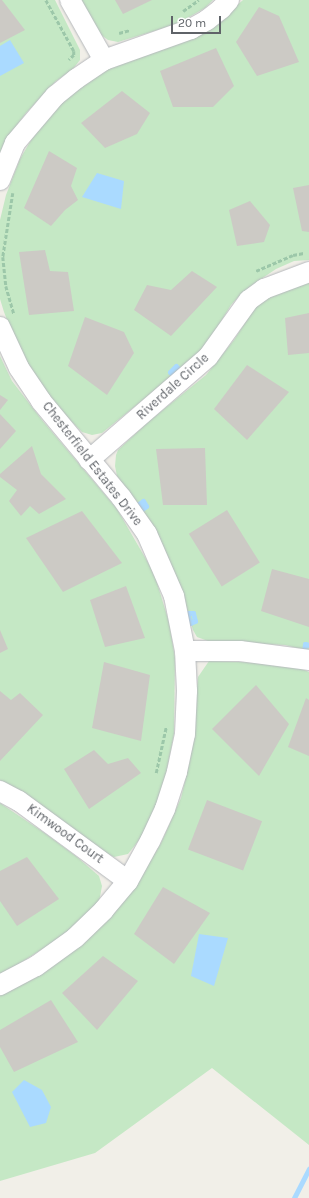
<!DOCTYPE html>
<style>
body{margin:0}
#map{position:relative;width:309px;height:1198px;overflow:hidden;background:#f1efe8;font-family:Karla,sans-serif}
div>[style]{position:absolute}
.green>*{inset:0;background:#c5e8c5}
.water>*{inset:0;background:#aadaff}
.stream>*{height:5px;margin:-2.5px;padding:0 2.5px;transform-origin:2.5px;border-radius:2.5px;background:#aadaff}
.building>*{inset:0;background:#cccac5;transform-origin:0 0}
.path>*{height:2.5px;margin-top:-1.25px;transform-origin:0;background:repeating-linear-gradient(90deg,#9cc7a9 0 4px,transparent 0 6px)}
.roads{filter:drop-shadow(0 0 1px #b5b8bc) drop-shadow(0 0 1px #b5b8bc)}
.street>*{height:20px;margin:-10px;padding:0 10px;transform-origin:10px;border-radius:10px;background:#fff}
span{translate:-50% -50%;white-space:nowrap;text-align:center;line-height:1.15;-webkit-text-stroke:3px #fff;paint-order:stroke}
.street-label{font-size:13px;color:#5f6368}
.scale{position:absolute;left:171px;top:16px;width:50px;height:18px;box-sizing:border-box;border:2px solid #5f6368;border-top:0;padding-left:5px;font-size:12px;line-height:14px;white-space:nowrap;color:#5f6368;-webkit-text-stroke:3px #fff;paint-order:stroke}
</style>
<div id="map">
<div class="green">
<div style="clip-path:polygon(0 0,55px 0,80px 50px,80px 60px,72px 70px,56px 81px,26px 113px,8px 137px,0 153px)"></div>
<div style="clip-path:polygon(78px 0,213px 0,205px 8px,177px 24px,118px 42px,108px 40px,96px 31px)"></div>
<div style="clip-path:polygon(243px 0,309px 0,309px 260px,294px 261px,276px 269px,258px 281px,241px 294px,231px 305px,212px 336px,197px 356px,102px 433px,92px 435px,82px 432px,61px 411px,40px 383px,20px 353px,4px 312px,0 299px,0 220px,6px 195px,20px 159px,34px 135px,52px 112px,71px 95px,115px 64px,218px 22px)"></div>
<div style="clip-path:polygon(309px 278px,309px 651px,285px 645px,208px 641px,197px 637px,193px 630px,183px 596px,165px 551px,151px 523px,117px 476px,115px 466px,116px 455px,118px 450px,148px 422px,206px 375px,234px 340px,257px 304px,285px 286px)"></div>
<div style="clip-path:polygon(0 356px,12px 381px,42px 420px,117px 509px,154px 573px,169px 622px,175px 658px,174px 734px,166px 774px,156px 808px,143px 835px,128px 854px,114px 857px,100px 850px,21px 792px,0 780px)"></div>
<div style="clip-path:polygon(209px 661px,268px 663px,297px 667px,309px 672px,309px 1145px,212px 1068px,95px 1153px,0 1181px,0 995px,41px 975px,86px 940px,144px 871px,161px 843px,181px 798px,190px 760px,198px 677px)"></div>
<div style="clip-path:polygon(0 803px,46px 834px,77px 857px,99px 876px,102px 886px,99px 902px,64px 935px,0 976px)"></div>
</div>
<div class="water">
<div style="clip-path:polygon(10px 40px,24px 63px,0 76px,0 46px)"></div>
<div style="clip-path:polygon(97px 173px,124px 181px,121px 209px,82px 197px)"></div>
<div style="clip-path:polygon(199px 934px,228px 938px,214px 986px,191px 976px)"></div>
<div style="clip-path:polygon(24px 1080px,42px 1090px,51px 1107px,46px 1123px,30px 1127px,12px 1092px)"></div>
</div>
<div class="stream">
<div style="left:176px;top:366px;width:6px;rotate:51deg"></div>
<div style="left:180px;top:371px;width:7px;rotate:146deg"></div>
<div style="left:174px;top:375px;width:5px;rotate:-143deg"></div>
<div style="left:170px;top:372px;width:8px;rotate:-45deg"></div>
<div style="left:143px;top:501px;width:6px;rotate:59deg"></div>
<div style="left:146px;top:506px;width:5px;rotate:143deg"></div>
<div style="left:142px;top:509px;width:6px;rotate:-121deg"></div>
<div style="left:139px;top:504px;width:5px;rotate:-37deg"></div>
<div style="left:187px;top:613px;width:6px"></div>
<div style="left:193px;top:613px;width:8px;rotate:76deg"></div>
<div style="left:195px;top:621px;width:5px;rotate:158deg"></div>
<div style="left:190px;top:623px;width:10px;rotate:-107deg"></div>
<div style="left:308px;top:652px;width:4px;rotate:-166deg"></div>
<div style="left:304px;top:651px;width:7px;rotate:-82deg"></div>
<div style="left:305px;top:644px;width:4px;rotate:14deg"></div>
<div style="left:294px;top:1198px;width:33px;rotate:-63deg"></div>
</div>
<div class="building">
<div style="clip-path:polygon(0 0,2px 0,25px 30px,0 43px)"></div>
<div style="clip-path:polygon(115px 0,152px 0,123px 14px)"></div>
<div style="clip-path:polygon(259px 7px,279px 16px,299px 62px,257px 76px,236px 42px)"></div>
<div style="clip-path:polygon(216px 48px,234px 86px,213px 107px,173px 107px,160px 71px)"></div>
<div style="clip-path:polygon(122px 91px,150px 113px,137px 134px,105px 148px,81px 123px)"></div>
<div style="clip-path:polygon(49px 151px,77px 168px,71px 186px,78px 200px,65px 210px,51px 226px,24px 208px)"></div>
<div style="clip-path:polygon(309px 185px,309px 232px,302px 231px,293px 188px)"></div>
<div style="clip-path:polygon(250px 201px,270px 225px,264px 242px,237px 246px,229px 210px)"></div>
<div style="clip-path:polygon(45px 250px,50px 271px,68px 272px,74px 311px,29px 315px,19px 252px)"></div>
<div style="clip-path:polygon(192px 271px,217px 287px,171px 336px,134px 310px,147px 285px,171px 290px)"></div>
<div style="clip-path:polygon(309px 313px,309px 353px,288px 355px,285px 318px)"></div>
<div style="clip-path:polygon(85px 317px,124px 332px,134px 353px,107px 395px,68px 366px)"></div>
<div style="clip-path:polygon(247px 365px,289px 392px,247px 440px,214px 409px)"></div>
<div style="clip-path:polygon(0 395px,8px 400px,0 410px)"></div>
<div style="clip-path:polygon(0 414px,16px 431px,0 449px)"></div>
<div style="clip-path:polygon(32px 446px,41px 474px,66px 499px,39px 514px,30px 506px,21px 516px,9px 501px,17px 490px,0 477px,0 474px)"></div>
<div style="clip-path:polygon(205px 448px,207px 505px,163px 505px,156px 449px)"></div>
<div style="left:227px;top:510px;width:62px;height:45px;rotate:58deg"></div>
<div style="clip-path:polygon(82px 511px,122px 563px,63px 592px,26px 538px)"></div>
<div style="clip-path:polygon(272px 569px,309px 579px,309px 627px,261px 611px)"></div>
<div style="clip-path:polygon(126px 586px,145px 638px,105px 647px,90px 600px)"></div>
<div style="clip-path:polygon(0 630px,8px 649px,0 653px)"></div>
<div style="clip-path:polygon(104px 662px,150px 675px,141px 741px,92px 728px)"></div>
<div style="clip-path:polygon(256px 685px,289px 724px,259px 776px,212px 729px)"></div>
<div style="clip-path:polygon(0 691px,11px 700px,20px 693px,43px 715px,0 761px)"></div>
<div style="clip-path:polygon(306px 698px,309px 700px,309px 756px,288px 747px)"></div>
<div style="clip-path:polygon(94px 750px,108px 764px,128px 758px,141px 773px,89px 809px,64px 769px)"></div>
<div style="left:207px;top:800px;width:59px;height:53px;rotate:21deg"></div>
<div style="clip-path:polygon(27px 857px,59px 899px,17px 926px,0 901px,0 871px)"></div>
<div style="clip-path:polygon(163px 887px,210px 913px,174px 964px,134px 934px)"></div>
<div style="clip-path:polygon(103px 956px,138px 981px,97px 1030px,62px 993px)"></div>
<div style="clip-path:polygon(51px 1000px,78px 1042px,14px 1072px,0 1047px,0 1030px)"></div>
</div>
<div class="path">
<div style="left:46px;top:0;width:58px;rotate:61.2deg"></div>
<div style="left:74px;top:51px;width:4px;rotate:90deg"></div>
<div style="left:74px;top:55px;width:7px;rotate:135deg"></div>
<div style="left:183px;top:11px;width:19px;rotate:-35deg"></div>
<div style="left:119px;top:33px;width:11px;rotate:-15deg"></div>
<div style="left:13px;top:193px;width:65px;rotate:98.9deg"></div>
<div style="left:3px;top:257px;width:29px;rotate:84deg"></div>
<div style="left:6px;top:286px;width:29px;rotate:74deg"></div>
<div style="left:256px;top:271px;width:40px;rotate:-23.4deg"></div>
<div style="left:293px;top:255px;width:11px;rotate:-10deg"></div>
<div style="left:156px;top:773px;width:47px;rotate:-77.7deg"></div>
</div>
<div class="roads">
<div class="street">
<div style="left:70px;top:0;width:69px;rotate:60.5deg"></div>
<div style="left:0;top:180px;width:40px;rotate:-68deg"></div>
<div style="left:15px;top:143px;width:62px;rotate:-49.6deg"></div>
<div style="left:55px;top:96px;width:27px;rotate:-39deg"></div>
<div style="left:76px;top:79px;width:34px;rotate:-34deg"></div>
<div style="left:104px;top:60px;width:92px;rotate:-19.6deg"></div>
<div style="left:191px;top:29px;width:18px;rotate:-29deg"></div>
<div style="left:207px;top:20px;width:18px;rotate:-38deg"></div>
<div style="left:221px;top:9px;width:12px;rotate:-48deg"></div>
<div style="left:0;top:327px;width:45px;rotate:65.1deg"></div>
<div style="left:19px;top:368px;width:40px;rotate:56deg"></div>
<div style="left:41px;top:401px;width:125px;rotate:50.2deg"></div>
<div style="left:121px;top:497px;width:45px;rotate:54.9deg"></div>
<div style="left:147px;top:534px;width:68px;rotate:66.5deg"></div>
<div style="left:174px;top:596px;width:56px;rotate:78.7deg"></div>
<div style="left:185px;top:651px;width:40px;rotate:87.1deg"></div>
<div style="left:187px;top:691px;width:43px;rotate:92.7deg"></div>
<div style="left:185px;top:734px;width:39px;rotate:102deg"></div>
<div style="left:177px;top:772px;width:39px;rotate:108deg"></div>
<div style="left:165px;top:809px;width:35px;rotate:115deg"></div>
<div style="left:150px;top:841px;width:46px;rotate:118.8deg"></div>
<div style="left:128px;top:881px;width:38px;rotate:130deg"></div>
<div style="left:104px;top:910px;width:40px;rotate:136deg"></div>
<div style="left:75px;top:938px;width:48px;rotate:144.3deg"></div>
<div style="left:36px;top:966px;width:41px;rotate:152.2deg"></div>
<div style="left:89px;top:460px;width:157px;rotate:-40.9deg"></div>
<div style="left:208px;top:357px;width:70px;rotate:-54.3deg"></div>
<div style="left:249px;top:300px;width:19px;rotate:-36deg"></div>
<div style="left:264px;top:289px;width:48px;rotate:-20.7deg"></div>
<div style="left:185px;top:651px;width:55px"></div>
<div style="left:240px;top:651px;width:70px;rotate:7.4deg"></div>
<div style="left:0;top:791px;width:21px;rotate:28deg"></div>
<div style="left:19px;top:801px;width:135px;rotate:36.3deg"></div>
</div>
</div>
<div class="street-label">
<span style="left:173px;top:387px;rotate:-42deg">Riverdale Circle</span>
<span style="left:92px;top:464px;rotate:52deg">Chesterfield Estates Drive</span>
<span style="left:65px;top:834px;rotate:36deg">Kimwood Court</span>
</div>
<div class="scale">20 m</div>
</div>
